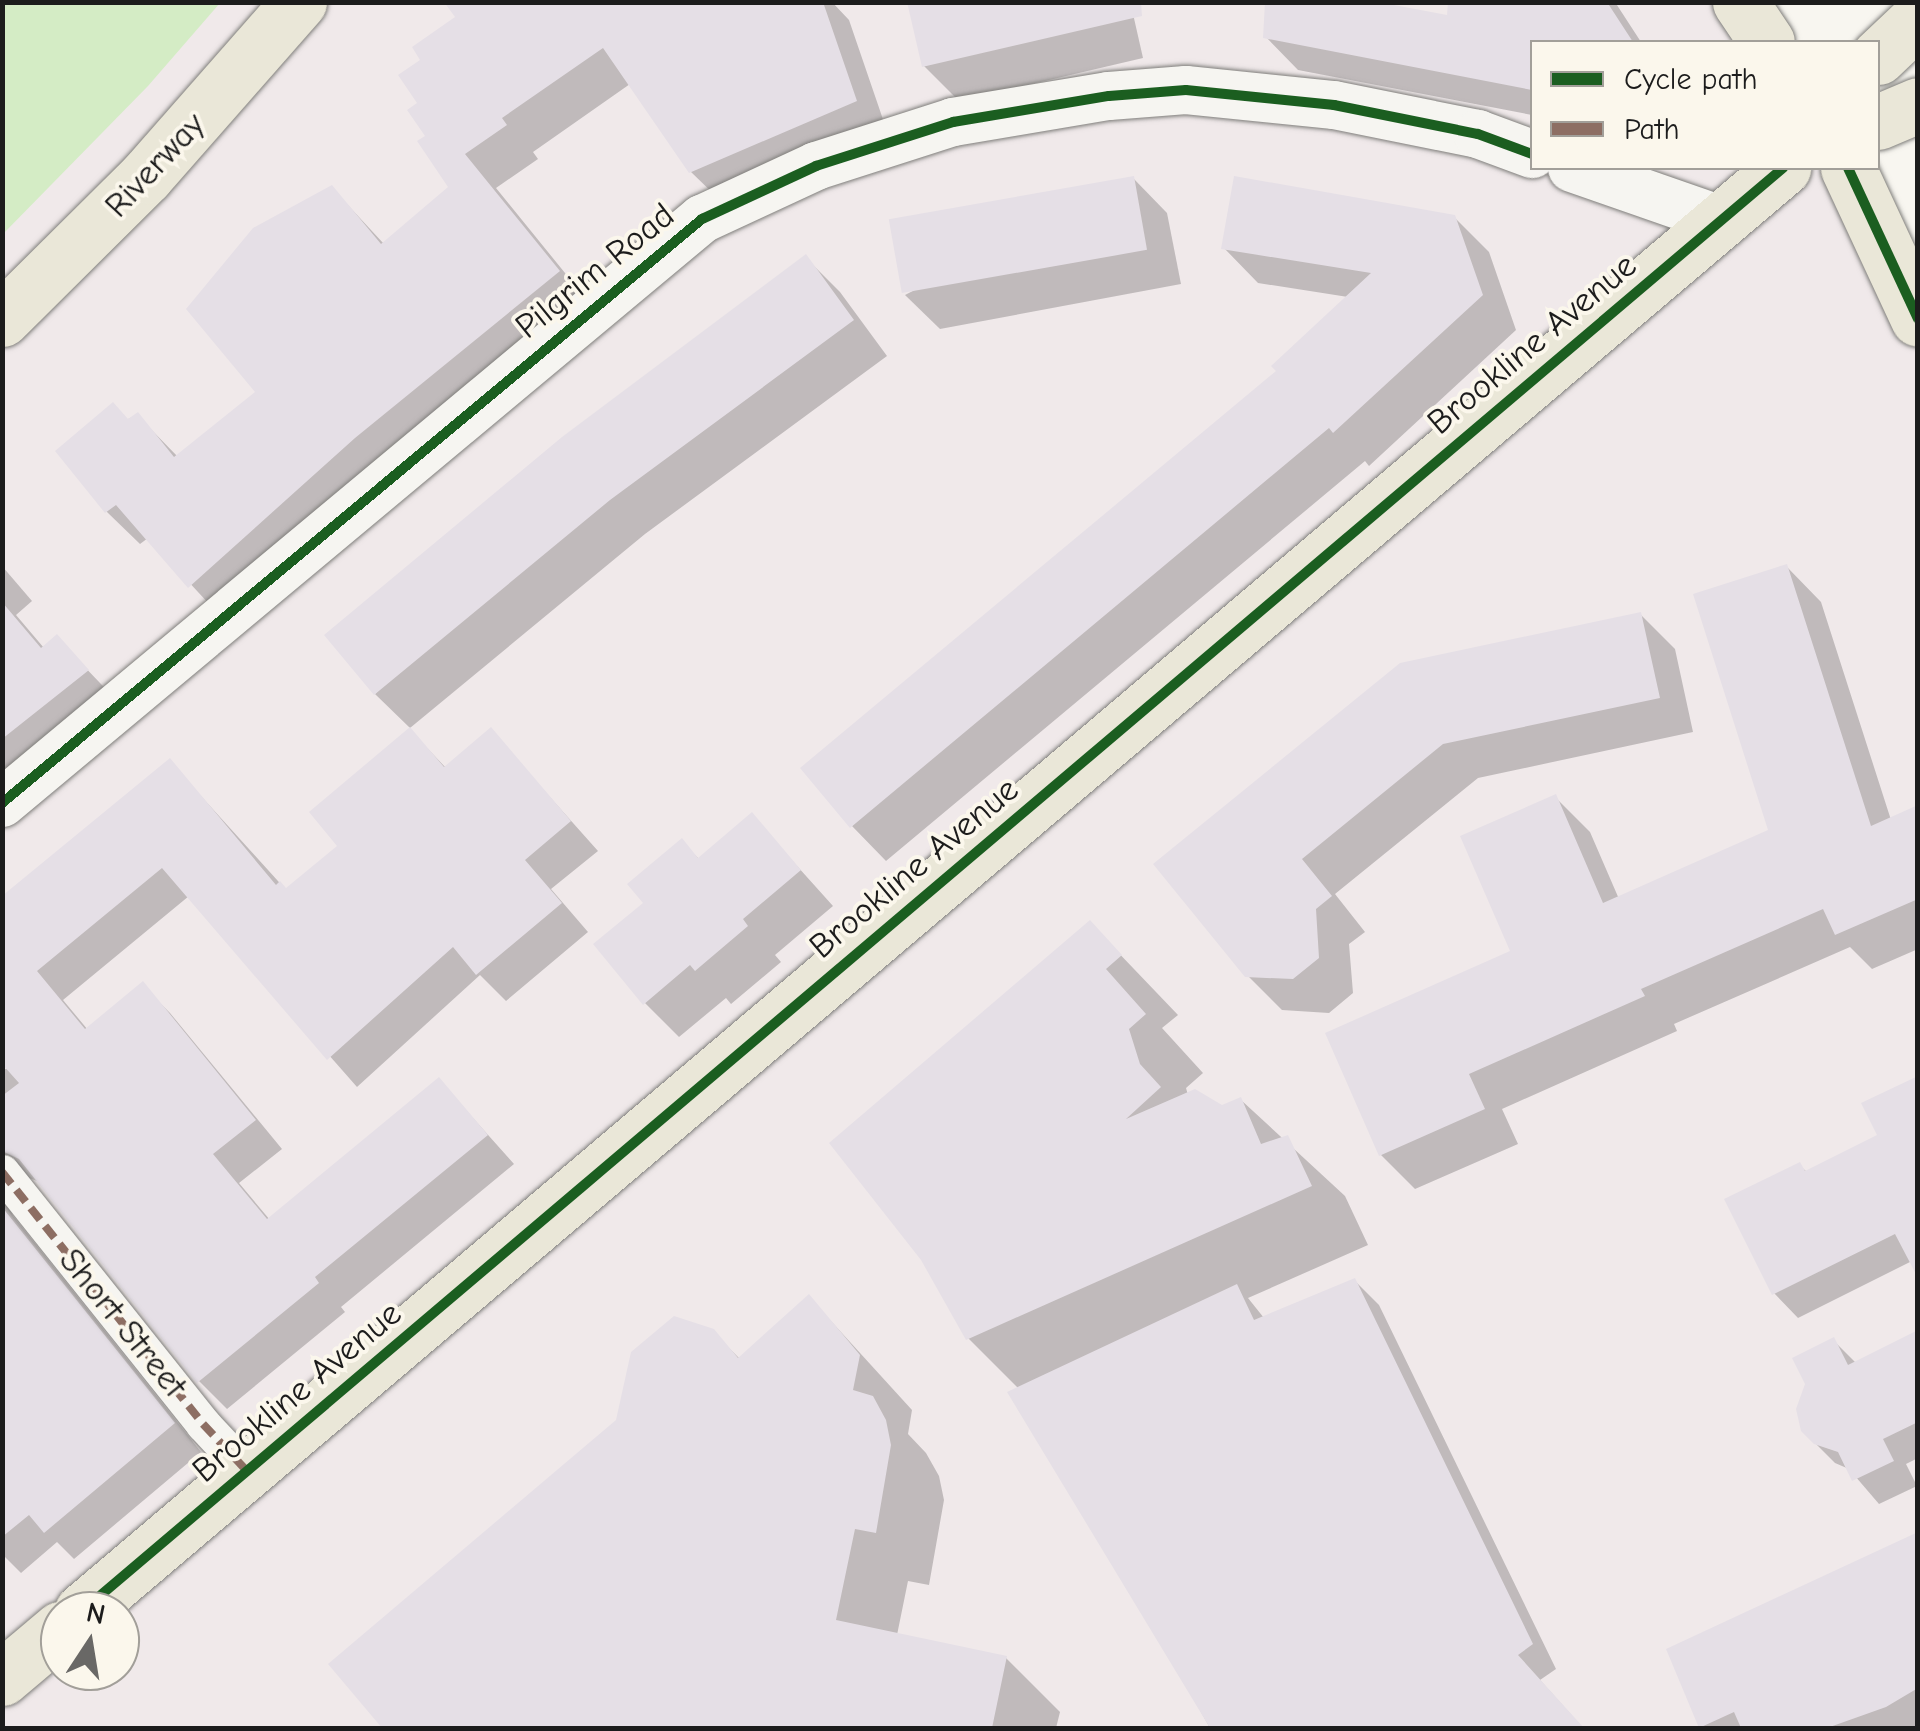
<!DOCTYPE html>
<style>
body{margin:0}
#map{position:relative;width:1920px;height:1731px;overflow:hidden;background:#f8f6f0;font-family:"Comic Neue",sans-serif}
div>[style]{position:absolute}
.built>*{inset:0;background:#f0e9ea}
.green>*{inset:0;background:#d4ecc5}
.shadow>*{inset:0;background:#0003}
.building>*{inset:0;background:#e5dfe6;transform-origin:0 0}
.roads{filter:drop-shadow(0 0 2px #7f7e7b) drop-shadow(0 0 2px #7f7e7b)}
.pedestrian>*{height:35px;margin:-17.5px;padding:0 17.5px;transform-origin:17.5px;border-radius:17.5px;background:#f6f5f1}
.minor>*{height:48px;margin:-24px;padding:0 24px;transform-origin:24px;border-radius:24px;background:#f6f5f1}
.primary>*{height:55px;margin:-27.5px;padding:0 27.5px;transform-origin:27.5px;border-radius:27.5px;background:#eae7d8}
.trunk>*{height:55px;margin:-27.5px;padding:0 27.5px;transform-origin:27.5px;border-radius:27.5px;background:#eae7d8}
.quiet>*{height:8px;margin-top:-4px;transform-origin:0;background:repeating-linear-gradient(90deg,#8d6e63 0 15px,transparent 0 23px)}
.cycleway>*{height:10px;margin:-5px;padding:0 5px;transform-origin:5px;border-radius:5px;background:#1b5e20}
span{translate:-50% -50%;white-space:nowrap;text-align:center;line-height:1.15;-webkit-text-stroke:8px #fbf7ec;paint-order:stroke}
.street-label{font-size:35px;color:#1c1c1c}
.frame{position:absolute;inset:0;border:5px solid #1c1c1c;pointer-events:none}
.legend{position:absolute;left:1530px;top:40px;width:350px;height:130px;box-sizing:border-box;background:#fbf7ec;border:2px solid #a29f99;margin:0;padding:12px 18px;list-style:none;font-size:30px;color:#1c1c1c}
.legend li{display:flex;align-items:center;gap:20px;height:50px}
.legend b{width:50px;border:2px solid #a29f99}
.north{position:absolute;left:40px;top:1591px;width:100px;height:100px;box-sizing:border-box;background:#fbf7ec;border:2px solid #a29f99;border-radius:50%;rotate:12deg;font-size:28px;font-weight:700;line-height:40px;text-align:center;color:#1c1c1c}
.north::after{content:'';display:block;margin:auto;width:35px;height:45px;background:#696866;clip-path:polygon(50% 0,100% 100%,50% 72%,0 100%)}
</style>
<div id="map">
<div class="built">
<div style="clip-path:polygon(evenodd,3px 3px,1740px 3px,1767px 42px,1532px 42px,1532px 168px,1848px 168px,1917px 319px,1917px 1728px,3px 1728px,3px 3px,60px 1611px,120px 1611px,120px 1671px,60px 1671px,60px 1611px)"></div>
</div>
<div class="green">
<div style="clip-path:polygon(3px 2px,220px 3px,148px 86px,3px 234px)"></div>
</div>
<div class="shadow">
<div style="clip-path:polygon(460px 2px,832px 2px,849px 20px,888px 134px,724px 204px,690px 171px,630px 84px,533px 152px,538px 159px,496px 188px,591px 305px,223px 619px,148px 538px,140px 544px,107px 512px,58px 451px,137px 415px,178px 457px,259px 392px,332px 188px,384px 244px,452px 187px,428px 136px,420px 104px,424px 61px,458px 18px)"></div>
<div style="clip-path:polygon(1451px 2px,1615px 2px,1641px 42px,1532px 42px,1532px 115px,1298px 70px,1266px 37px,1450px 18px)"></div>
<div style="clip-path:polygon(1131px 5px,1143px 58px,959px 101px,924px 66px)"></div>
<div style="clip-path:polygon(1133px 178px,1167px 213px,1181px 284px,940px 329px,905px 295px)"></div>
<div style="clip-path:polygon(1454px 217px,1489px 252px,1516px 330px,1369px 466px,1365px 461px,886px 861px,852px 826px,1348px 297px,1258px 283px,1224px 248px)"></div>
<div style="clip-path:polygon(806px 258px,840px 292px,887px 356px,645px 534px,410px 728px,375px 694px)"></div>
<div style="clip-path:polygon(2px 566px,32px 601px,16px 615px,44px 648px,57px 638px,122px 706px,2px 801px)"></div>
<div style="clip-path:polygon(1787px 567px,1821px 602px,1891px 820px,1918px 808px,1918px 949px,1872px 969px,1850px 947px,1674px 1024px,1677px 1031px,1502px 1109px,1518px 1144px,1415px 1189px,1381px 1155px,1513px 952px,1555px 797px,1590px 832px,1619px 899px,1771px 832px)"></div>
<div style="clip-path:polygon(1640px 614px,1675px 649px,1693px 732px,1478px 778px,1335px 894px,1365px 932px,1349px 944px,1353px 993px,1329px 1013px,1282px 1010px,1247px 975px,1157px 864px)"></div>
<div style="clip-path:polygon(410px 730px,446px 768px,491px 731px,598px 851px,551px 889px,588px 932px,506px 1001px,480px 975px,357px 1087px,189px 896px,63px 1000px,88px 1030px,142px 985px,170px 1013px,282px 1149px,239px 1183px,270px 1220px,439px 1080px,514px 1164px,341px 1307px,345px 1312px,227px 1409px,199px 1381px,40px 1182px,29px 1178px,16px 1184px,8px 1204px,13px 1216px,201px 1452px,74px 1559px,57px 1542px,21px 1573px,2px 1554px,2px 1070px,9px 1068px,2px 923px,170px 762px,287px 891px,341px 846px)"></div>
<div style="clip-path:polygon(752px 816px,833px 906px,775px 955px,781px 962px,731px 1004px,726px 998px,679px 1037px,645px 1003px,646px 903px,681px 841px,700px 860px)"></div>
<div style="clip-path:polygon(1090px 923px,1178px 1015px,1162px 1028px,1203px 1073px,1186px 1088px,1188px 1095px,1222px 1108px,1241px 1100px,1345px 1196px,1368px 1245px,1248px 1298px,1264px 1318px,1354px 1280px,1379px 1305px,1556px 1669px,1540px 1680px,1583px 1728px,1210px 1728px,1019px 1389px,968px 1338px)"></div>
<div style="clip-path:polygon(1913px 1080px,1912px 1261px,1798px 1318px,1774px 1293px,1799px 1165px,1807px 1172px,1880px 1136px)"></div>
<div style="clip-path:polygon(809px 1297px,912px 1410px,908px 1434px,926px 1453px,939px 1476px,944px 1500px,929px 1585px,908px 1581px,897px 1635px,1006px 1658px,1060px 1712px,1056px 1728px,385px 1728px,331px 1664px,618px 1421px,712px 1331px,740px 1359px)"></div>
<div style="clip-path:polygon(1918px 1333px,1918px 1458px,1906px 1464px,1917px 1486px,1879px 1504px,1849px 1469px,1835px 1463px,1810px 1438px,1833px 1340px,1856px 1363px)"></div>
<div style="clip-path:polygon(1918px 1535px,1918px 1727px,1701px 1726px)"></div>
</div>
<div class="building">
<div style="clip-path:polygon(444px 2px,823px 2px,857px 101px,689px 173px,603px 48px,502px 118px,507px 125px,465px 154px,560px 271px,355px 438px,188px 588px,116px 505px,105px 513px,55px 451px,113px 402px,128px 419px,138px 412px,174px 457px,255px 392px,186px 309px,253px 228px,332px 185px,381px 244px,448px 187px,417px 141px,425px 136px,407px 110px,417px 103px,398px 75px,420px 60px,412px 47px,455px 17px)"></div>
<div style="clip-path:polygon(907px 2px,1141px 2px,1142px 16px,922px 67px)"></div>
<div style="clip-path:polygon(1265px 2px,1378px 2px,1447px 15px,1448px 2px,1607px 2px,1633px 42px,1532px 42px,1532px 90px,1263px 38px)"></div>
<div style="left:1134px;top:176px;width:75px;height:249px;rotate:80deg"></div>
<div style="clip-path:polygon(1234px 176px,1455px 215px,1483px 295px,1333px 433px,1329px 428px,850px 828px,800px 768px,1276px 371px,1271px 366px,1371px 273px,1221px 249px)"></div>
<div style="clip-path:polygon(806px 254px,854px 320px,610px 500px,374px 695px,324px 635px,562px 437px)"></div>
<div style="clip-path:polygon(1787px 564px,1871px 826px,1918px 805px,1918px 899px,1835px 935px,1823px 909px,1641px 989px,1645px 996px,1469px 1074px,1485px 1109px,1379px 1156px,1325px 1033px,1510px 951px,1460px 836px,1556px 794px,1603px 903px,1768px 830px,1693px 594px)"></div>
<div style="clip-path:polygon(2px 602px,41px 648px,57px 634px,89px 670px,2px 739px)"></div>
<div style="clip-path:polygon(1641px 612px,1660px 698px,1443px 744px,1302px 859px,1332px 896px,1316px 909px,1319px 958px,1293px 979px,1245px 977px,1153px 864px,1400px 663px)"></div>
<div style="clip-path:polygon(410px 727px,444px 767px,491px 727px,571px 821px,525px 860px,562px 903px,476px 975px,453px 947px,327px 1060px,162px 868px,37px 971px,85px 1029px,143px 981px,256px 1120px,213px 1154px,267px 1219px,439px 1077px,488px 1135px,315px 1277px,319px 1283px,197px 1383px,19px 1159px,2px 1151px,2px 1096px,19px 1083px,2px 1064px,2px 896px,170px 758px,276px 885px,280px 881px,286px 888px,337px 846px,309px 812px)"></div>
<div style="clip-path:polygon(752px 812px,801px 870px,743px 919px,748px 926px,695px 971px,690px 965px,643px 1005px,593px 944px,643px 903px,627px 884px,682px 838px,698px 858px)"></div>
<div style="clip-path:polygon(1090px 920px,1122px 955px,1106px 969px,1146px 1014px,1129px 1029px,1140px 1064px,1161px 1087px,1126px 1119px,1195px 1089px,1222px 1105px,1241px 1097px,1261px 1144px,1288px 1135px,1312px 1186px,966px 1340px,921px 1260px,829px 1143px)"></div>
<div style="clip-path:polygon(1918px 1076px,1918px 1278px,1895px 1234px,1772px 1295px,1724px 1199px,1800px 1162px,1805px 1171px,1877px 1135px,1861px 1103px)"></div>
<div style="clip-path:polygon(2px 1207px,175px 1423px,44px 1533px,29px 1515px,2px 1537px)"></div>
<div style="clip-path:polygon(1355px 1278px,1533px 1644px,1518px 1655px,1584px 1728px,1210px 1728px,1007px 1392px,1237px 1284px,1254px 1320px)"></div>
<div style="clip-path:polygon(809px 1294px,860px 1355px,853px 1390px,873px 1396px,886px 1420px,891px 1445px,876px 1533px,855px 1529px,836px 1620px,1007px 1656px,992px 1728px,382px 1728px,328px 1664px,616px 1420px,631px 1352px,674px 1316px,714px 1329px,738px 1358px)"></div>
<div style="clip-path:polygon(1918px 1330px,1918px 1422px,1883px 1439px,1894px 1461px,1852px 1481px,1838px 1452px,1814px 1444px,1801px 1431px,1796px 1409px,1805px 1384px,1792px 1358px,1834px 1337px,1848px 1365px)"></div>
<div style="clip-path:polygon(1918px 1532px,1918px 1688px,1886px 1707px,1827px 1728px,1741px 1728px,1734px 1712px,1699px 1728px,1666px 1649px)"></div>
</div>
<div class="roads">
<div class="pedestrian">
<div style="left:2px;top:1172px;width:322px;rotate:51.4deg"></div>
<div style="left:203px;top:1424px;width:64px;rotate:46.9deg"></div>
</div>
<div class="minor">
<div style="left:1572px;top:168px;width:158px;rotate:19.2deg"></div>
<div style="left:2px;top:803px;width:912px;rotate:-39.84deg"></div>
<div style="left:702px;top:219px;width:126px;rotate:-24.9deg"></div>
<div style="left:816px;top:166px;width:144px;rotate:-17.8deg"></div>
<div style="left:953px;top:122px;width:158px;rotate:-9.5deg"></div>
<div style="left:1109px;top:96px;width:77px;rotate:-4.5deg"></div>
<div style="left:1186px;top:90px;width:149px;rotate:5.8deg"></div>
<div style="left:1334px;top:105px;width:147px;rotate:11.4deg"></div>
<div style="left:1478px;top:134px;width:58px;rotate:20.3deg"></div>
</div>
<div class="primary">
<div style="left:1848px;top:168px;width:166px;rotate:65.1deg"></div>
</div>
<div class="trunk">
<div style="left:1740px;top:2px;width:48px;rotate:56deg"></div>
<div style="left:1878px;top:57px;width:55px;rotate:-43.5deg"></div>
<div style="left:1878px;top:122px;width:43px;rotate:-23deg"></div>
<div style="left:2px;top:319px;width:203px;rotate:-44.8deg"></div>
<div style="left:146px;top:176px;width:232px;rotate:-48.7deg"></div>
<div style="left:82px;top:1611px;width:2231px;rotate:-40.31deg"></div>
<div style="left:2px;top:1678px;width:76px;rotate:-40.2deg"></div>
</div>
</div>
<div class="quiet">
<div style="left:2px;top:1172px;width:322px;rotate:51.4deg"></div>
<div style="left:203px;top:1424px;width:64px;rotate:46.9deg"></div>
</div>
<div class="cycleway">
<div style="left:1848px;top:168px;width:166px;rotate:65.1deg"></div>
<div style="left:2px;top:803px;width:912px;rotate:-39.84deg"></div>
<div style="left:702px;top:219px;width:126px;rotate:-24.9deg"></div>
<div style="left:816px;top:166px;width:144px;rotate:-17.8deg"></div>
<div style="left:953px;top:122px;width:158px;rotate:-9.5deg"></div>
<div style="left:1109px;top:96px;width:77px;rotate:-4.5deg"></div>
<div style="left:1186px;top:90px;width:149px;rotate:5.8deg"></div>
<div style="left:1334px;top:105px;width:147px;rotate:11.4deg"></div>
<div style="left:1478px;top:134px;width:58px;rotate:20.3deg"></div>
<div style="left:82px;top:1611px;width:2231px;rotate:-40.31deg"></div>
</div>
<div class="street-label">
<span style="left:155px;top:165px;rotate:-47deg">Riverway</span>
<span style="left:595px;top:271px;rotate:-39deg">Pilgrim Road</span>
<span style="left:1532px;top:344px;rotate:-40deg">Brookline Avenue</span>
<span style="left:914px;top:868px;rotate:-40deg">Brookline Avenue</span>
<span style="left:123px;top:1323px;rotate:51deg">Short Street</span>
<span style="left:297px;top:1392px;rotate:-40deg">Brookline Avenue</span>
</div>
<div class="frame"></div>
<ul class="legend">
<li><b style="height:12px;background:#1b5e20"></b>Cycle path</li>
<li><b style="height:12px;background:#8d6e63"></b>Path</li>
</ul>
<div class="north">N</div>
</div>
